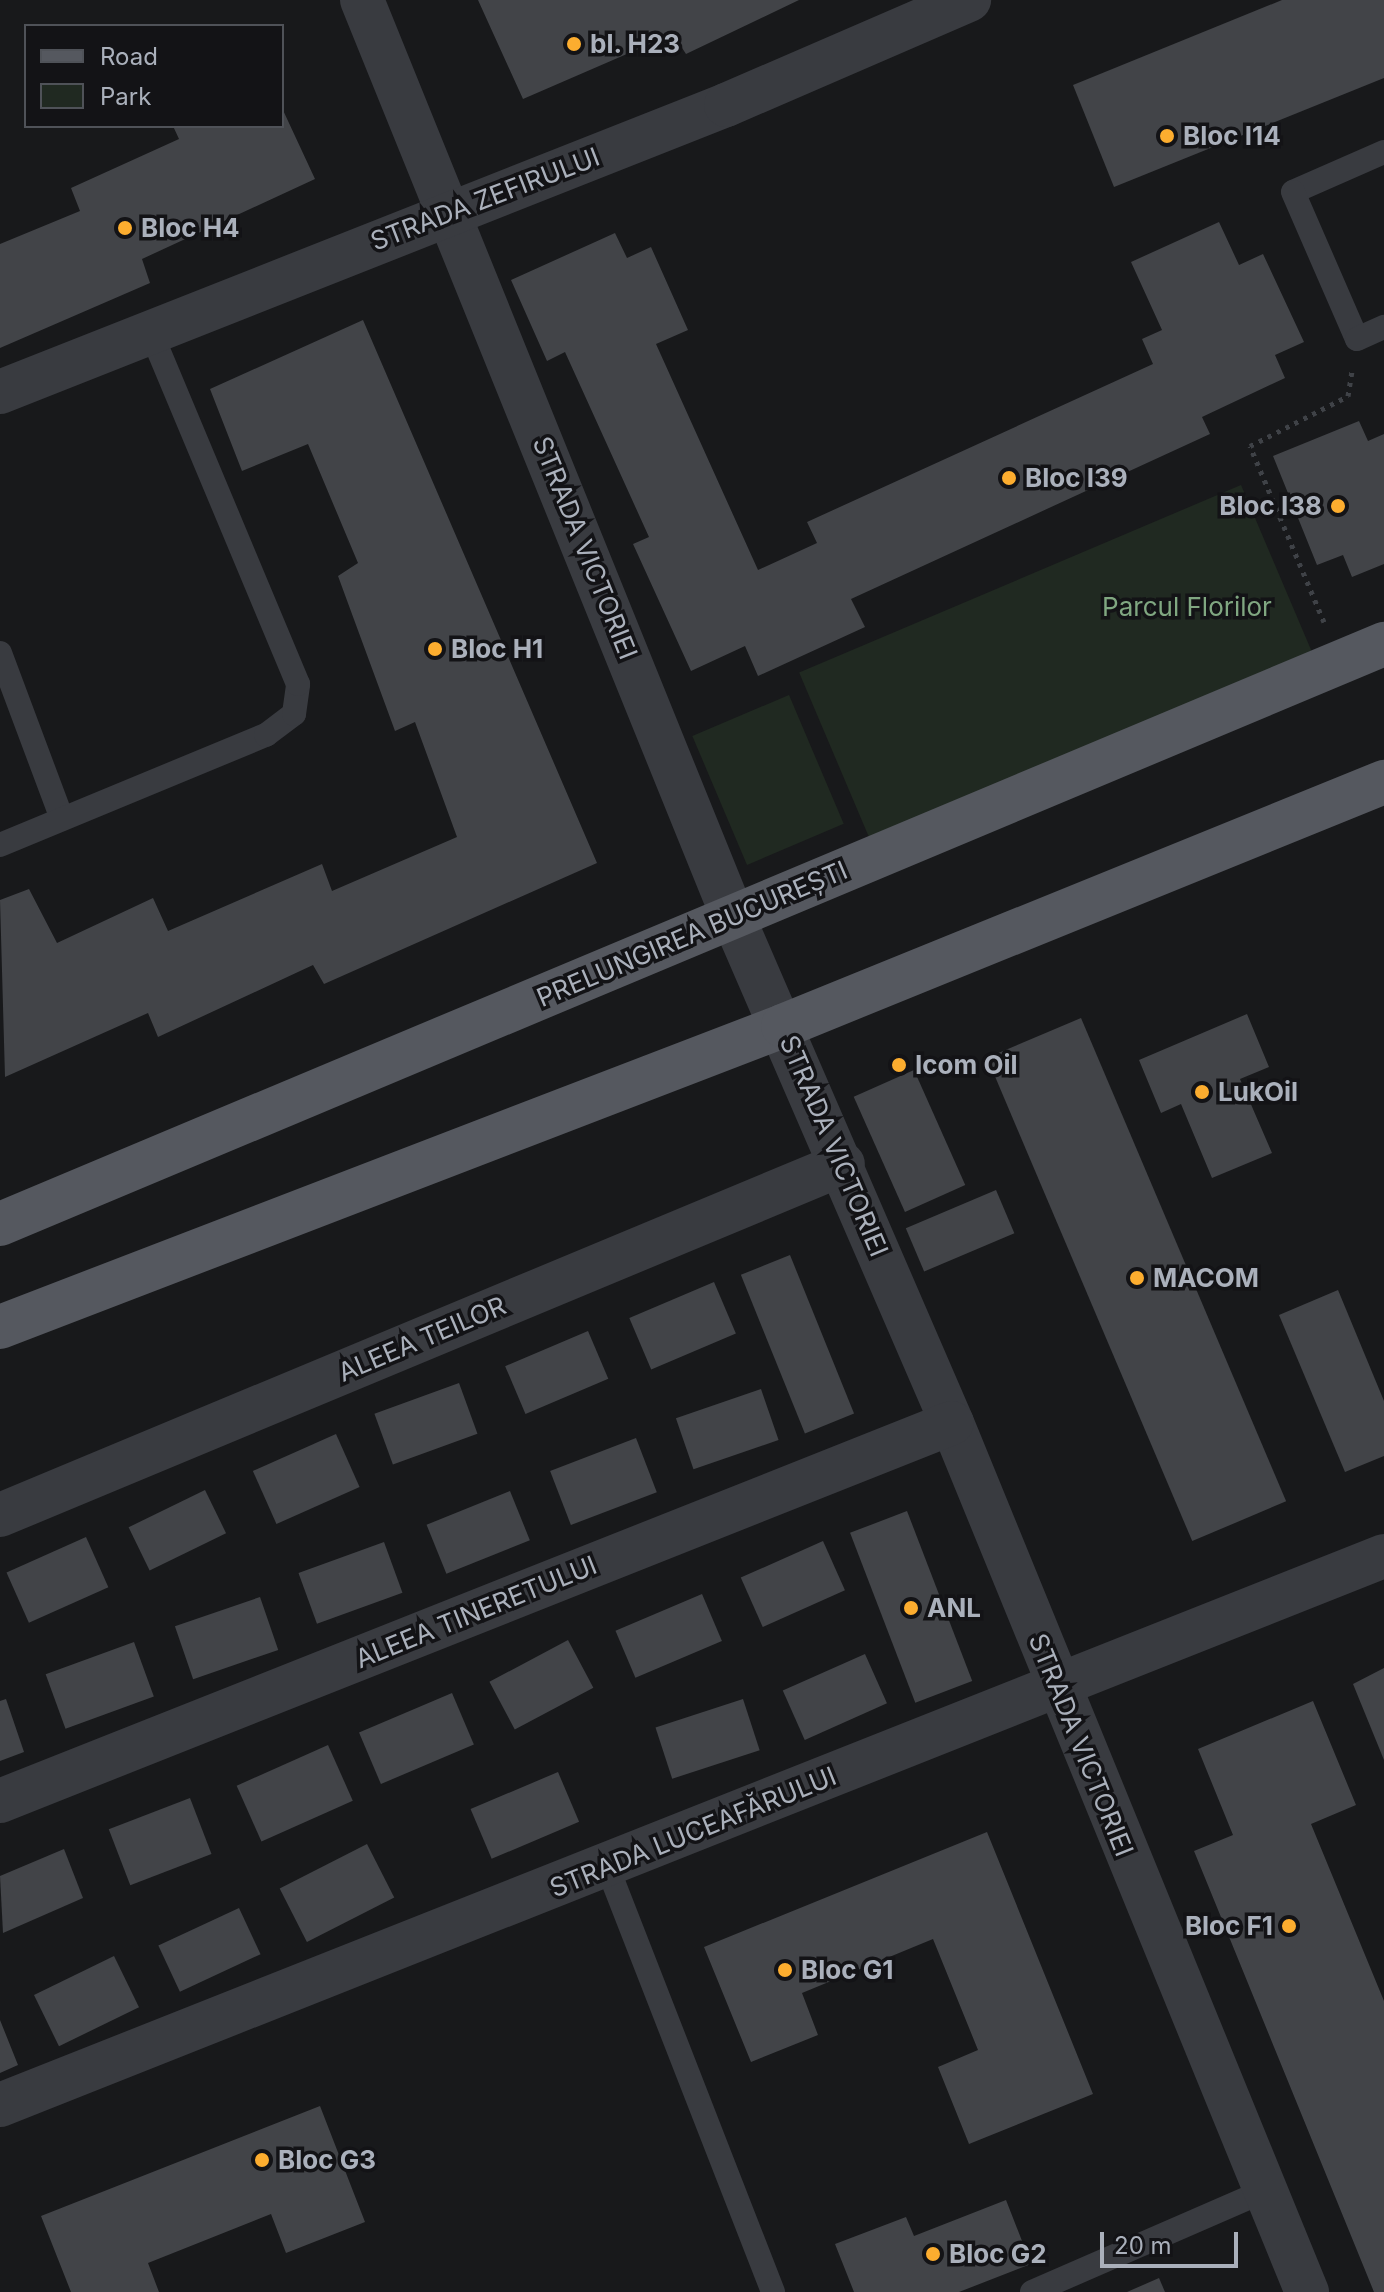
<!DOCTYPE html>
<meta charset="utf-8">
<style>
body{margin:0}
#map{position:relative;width:1384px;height:2292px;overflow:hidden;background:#18191b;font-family:Inter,sans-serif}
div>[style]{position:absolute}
.green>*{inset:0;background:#202921;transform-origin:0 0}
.building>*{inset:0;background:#424448;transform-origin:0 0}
.path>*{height:5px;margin-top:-2.5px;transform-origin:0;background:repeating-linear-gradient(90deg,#3f4247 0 4px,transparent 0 10px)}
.service>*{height:24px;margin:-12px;padding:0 12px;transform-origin:12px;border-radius:12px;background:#393b40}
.minor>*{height:44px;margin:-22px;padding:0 22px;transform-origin:22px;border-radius:22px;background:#393b40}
.primary>*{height:44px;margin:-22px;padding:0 22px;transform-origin:22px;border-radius:22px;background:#55585f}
.dots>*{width:22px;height:22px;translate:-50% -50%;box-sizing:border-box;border:4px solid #131316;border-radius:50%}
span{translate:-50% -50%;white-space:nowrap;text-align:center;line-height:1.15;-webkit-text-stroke:7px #131316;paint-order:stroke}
.poi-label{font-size:26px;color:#aab0bb;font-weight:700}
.left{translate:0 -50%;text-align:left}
.right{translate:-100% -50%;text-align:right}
.street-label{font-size:26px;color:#aab0bb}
.park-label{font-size:26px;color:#80a781}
.legend{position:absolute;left:24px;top:24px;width:260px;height:104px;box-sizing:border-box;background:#131316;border:2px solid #4f5258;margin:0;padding:10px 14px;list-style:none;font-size:24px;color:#aab0bb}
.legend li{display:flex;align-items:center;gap:16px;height:40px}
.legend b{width:40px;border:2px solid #4f5258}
.scale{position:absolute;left:1100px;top:2232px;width:138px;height:36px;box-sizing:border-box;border:4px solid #aab0bb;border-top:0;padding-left:10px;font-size:24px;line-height:28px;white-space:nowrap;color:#aab0bb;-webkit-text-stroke:6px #131316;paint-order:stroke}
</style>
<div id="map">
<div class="green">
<div style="left:1241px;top:485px;width:184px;height:480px;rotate:67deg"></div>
<div style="left:789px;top:695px;width:140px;height:105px;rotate:67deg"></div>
</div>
<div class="building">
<div style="clip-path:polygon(478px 0,799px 0,686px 54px,673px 34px,523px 99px)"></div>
<div style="clip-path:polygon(1282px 0,1384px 0,1384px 78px,1114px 187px,1073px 85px)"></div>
<div style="clip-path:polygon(282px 108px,315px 179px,142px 259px,150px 283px,0 348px,0 244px,80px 211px,71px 188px,179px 139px,173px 126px,282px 126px)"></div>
<div style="clip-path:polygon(1219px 222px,1239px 265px,1263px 254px,1304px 342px,1275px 355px,1285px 378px,1202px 417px,1210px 434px,851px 599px,865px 627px,758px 676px,745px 646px,691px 671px,633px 544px,649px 537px,565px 352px,547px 361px,511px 280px,615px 233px,627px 258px,651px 247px,688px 330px,656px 344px,758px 570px,817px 543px,807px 522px,1153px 364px,1142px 339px,1162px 330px,1131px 262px)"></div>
<div style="clip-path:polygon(363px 320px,597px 863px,324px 984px,313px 965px,158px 1037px,148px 1013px,5px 1077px,0 900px,29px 889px,57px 943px,153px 898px,168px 931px,322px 864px,332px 891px,457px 837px,415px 722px,395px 731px,338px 576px,358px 563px,308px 444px,242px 471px,210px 389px)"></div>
<div style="clip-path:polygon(1359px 421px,1368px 441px,1384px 434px,1384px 564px,1352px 577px,1343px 555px,1317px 565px,1273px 456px)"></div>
<div style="clip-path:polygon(1247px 1014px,1269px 1067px,1240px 1079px,1272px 1153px,1212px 1178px,1181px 1104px,1161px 1113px,1139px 1060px)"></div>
<div style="left:1081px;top:1018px;width:525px;height:102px;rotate:67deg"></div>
<div style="left:914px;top:1070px;width:126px;height:66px;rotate:66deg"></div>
<div style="left:996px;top:1190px;width:47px;height:98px;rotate:67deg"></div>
<div style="left:790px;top:1255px;width:171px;height:53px;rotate:68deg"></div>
<div style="left:714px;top:1282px;width:56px;height:92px;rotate:67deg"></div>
<div style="clip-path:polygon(1338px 1290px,1384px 1401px,1384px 1456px,1345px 1472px,1279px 1315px)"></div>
<div style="left:588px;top:1331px;width:52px;height:90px;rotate:67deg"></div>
<div style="left:459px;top:1383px;width:54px;height:90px;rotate:70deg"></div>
<div style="left:761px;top:1389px;width:54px;height:90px;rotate:71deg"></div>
<div style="left:336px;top:1434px;width:58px;height:91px;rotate:66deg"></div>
<div style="left:636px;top:1438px;width:58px;height:92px;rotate:69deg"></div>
<div style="left:205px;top:1490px;width:48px;height:85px;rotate:64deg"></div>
<div style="left:510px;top:1491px;width:53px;height:90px;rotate:68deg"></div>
<div style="left:907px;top:1511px;width:182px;height:61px;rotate:69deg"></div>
<div style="left:86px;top:1537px;width:55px;height:87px;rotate:66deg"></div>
<div style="left:823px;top:1541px;width:54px;height:90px;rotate:66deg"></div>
<div style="left:384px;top:1542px;width:54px;height:91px;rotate:70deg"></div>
<div style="left:702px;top:1594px;width:51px;height:94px;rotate:67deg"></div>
<div style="left:260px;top:1597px;width:56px;height:90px;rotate:71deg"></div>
<div style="left:568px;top:1640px;width:54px;height:89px;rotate:62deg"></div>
<div style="left:134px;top:1642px;width:58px;height:94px;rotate:70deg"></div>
<div style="left:865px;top:1654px;width:54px;height:90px;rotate:66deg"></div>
<div style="clip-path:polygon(1384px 1668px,1384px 1760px,1353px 1684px)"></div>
<div style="left:452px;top:1693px;width:56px;height:101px;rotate:67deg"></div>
<div style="clip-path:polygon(6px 1699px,24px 1752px,0 1761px,0 1701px)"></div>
<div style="left:743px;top:1699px;width:54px;height:92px;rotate:72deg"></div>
<div style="clip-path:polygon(1313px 1701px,1356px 1805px,1311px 1824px,1384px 2001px,1384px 2292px,1374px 2292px,1194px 1851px,1233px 1835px,1198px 1749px)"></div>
<div style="left:328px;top:1745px;width:61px;height:100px;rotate:66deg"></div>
<div style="left:558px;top:1772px;width:54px;height:95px;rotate:67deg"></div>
<div style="left:190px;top:1798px;width:60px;height:87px;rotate:69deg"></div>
<div style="clip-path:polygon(987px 1832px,1093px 2094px,969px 2144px,938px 2067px,978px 2050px,933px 1939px,802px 1993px,818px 2035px,751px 2062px,704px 1947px)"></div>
<div style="left:367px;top:1844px;width:60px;height:98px;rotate:63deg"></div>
<div style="clip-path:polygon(64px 1849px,83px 1898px,3px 1933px,0 1876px)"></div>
<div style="left:239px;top:1908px;width:51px;height:89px;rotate:65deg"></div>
<div style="left:114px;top:1956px;width:57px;height:89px;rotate:64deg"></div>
<div style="clip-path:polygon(0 2020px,18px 2065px,0 2073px)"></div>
<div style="clip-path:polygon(320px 2106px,365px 2222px,286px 2253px,271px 2214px,148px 2263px,159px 2292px,71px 2292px,41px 2216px)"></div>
<div style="clip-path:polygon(1006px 2200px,1031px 2264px,959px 2292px,854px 2292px,835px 2244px,906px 2217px,914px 2236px)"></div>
<div style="clip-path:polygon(1159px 2278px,1165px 2292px,1127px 2292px)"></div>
</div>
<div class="path">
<div style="left:1324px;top:622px;width:191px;rotate:-112.8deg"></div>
<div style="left:1250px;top:446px;width:110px;rotate:-27deg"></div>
<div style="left:1348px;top:396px;width:25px;rotate:-81deg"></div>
</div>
<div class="service">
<div style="left:1384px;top:152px;width:99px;rotate:156.3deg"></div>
<div style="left:1293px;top:192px;width:160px;rotate:66.5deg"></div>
<div style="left:1357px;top:339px;width:30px;rotate:-24deg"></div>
<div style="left:0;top:653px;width:177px;rotate:69.5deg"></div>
<div style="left:0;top:845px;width:288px;rotate:-22.5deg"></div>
<div style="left:266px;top:735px;width:35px;rotate:-37deg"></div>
<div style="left:294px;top:714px;width:30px;rotate:-82deg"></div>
<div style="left:298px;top:684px;width:381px;rotate:-112.7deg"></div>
<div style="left:607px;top:1866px;width:457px;rotate:68.7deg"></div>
<div style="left:1032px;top:2292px;width:253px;rotate:-23.5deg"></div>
</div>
<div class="minor">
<div style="left:362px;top:0;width:989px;rotate:67.97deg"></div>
<div style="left:733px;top:917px;width:551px;rotate:66.6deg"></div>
<div style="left:952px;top:1423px;width:939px;rotate:67.78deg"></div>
<div style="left:0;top:392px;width:781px;rotate:-21.57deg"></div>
<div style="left:726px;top:105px;width:265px;rotate:-23.4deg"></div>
<div style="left:0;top:1515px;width:913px;rotate:-22.61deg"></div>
<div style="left:0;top:1801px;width:1024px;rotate:-21.66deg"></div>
<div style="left:0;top:2105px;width:1489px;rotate:-21.64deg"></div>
</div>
<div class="primary">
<div style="left:0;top:1224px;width:1501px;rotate:-22.74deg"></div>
<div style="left:0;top:1327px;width:839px;rotate:-21.03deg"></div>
<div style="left:783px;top:1026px;width:649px;rotate:-22.1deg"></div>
</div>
<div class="dots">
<div style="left:574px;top:44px;background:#fcad2f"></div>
<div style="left:1167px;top:136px;background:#fcad2f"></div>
<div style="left:125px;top:228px;background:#fcad2f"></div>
<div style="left:1009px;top:478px;background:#fcad2f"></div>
<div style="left:1338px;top:506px;background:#fcad2f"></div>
<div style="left:435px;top:649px;background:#fcad2f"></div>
<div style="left:899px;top:1065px;background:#fcad2f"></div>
<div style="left:1202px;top:1092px;background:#fcad2f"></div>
<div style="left:1137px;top:1278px;background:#fcad2f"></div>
<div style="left:911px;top:1608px;background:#fcad2f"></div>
<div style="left:1289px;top:1926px;background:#fcad2f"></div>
<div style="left:785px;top:1970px;background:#fcad2f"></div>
<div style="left:262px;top:2160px;background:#fcad2f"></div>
<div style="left:933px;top:2254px;background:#fcad2f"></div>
</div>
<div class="poi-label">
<span class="left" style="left:590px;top:44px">bl. H23</span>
<span class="left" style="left:1183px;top:136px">Bloc I14</span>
<span class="left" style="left:141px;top:228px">Bloc H4</span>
<span class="left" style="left:1025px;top:478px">Bloc I39</span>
<span class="right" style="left:1322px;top:506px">Bloc I38</span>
<span class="left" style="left:451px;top:649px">Bloc H1</span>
<span class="left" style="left:915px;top:1065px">Icom Oil</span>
<span class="left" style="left:1218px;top:1092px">LukOil</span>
<span class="left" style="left:1153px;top:1278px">MACOM</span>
<span class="left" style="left:927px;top:1608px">ANL</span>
<span class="right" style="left:1273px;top:1926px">Bloc F1</span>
<span class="left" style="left:801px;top:1970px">Bloc G1</span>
<span class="left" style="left:278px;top:2160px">Bloc G3</span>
<span class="left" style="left:949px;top:2254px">Bloc G2</span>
</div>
<div class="street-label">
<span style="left:485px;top:199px;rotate:-21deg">STRADA ZEFIRULUI</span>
<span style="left:585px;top:548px;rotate:68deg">STRADA VICTORIEI</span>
<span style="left:692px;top:934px;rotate:-23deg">PRELUNGIREA BUCUREȘTI</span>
<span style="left:834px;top:1146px;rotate:67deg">STRADA VICTORIEI</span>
<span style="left:422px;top:1339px;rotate:-23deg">ALEEA TEILOR</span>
<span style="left:476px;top:1612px;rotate:-22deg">ALEEA TINERETULUI</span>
<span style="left:1081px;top:1745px;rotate:68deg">STRADA VICTORIEI</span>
<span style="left:693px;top:1832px;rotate:-22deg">STRADA LUCEAFĂRULUI</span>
</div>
<div class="park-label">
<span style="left:1187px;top:607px">Parcul Florilor</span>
</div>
<ul class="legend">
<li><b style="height:10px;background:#55585f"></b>Road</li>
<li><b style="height:22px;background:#202921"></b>Park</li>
</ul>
<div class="scale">20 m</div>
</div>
